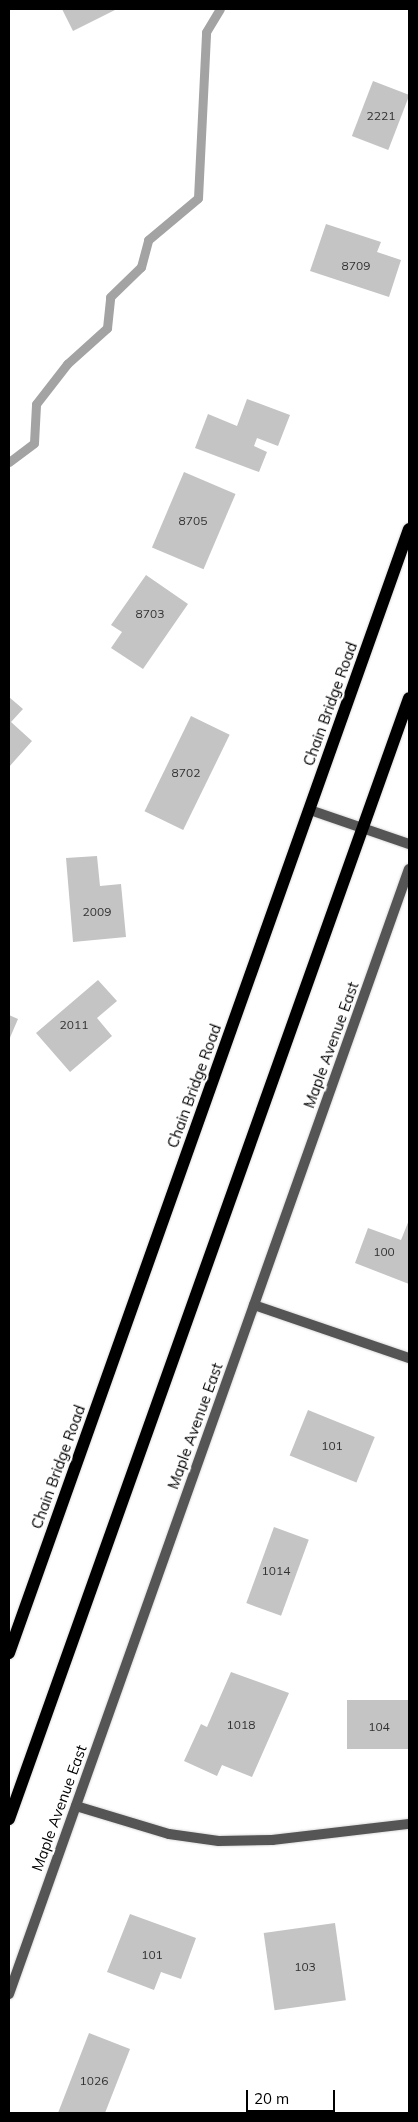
<!DOCTYPE html>
<style>
body{margin:0}
#map{position:relative;width:418px;height:2122px;overflow:hidden;background:#fff;font-family:Mulish,sans-serif}
div>[style]{position:absolute}
.stream>*{height:9px;margin:-4.5px;padding:0 4.5px;transform-origin:4.5px;border-radius:4.5px;background:#a3a3a3}
.building>*{inset:0;background:#c4c4c4;transform-origin:0 0}
.roads{filter:drop-shadow(0 0 1px #dbdbdb) drop-shadow(0 0 1px #dbdbdb)}
.street>*{height:10px;margin:-5px;padding:0 5px;transform-origin:5px;border-radius:5px;background:#555}
.primary>*{height:12px;margin:-6px;padding:0 6px;transform-origin:6px;border-radius:6px;background:#000}
span{translate:-50% -50%;white-space:nowrap;text-align:center;line-height:1.15;-webkit-text-stroke:4.5px #fff;paint-order:stroke}
.number-label{font-size:12px;color:#313131}
.number-label span{-webkit-text-stroke-width:0}
.street-label{font-size:15px;color:#000}
.frame{position:absolute;inset:0;border:10px solid #000;pointer-events:none}
.scale{position:absolute;left:246px;top:2090px;width:89px;height:22px;box-sizing:border-box;border:2px solid #000;border-top:0;padding-left:6px;font-size:15px;line-height:18px;white-space:nowrap;color:#000;-webkit-text-stroke:4px #fff;paint-order:stroke}
</style>
<div id="map">
<div class="stream">
<div style="left:9px;top:462px;width:31px;rotate:-37deg"></div>
<div style="left:34px;top:443px;width:39px;rotate:-87deg"></div>
<div style="left:36px;top:404px;width:51px;rotate:-52.2deg"></div>
<div style="left:67px;top:364px;width:54px;rotate:-42deg"></div>
<div style="left:107px;top:328px;width:31px;rotate:-84deg"></div>
<div style="left:110px;top:297px;width:43px;rotate:-44.1deg"></div>
<div style="left:141px;top:267px;width:28px;rotate:-75deg"></div>
<div style="left:148px;top:240px;width:65px;rotate:-40deg"></div>
<div style="left:198px;top:198px;width:166px;rotate:-87.2deg"></div>
<div style="left:206px;top:32px;width:27px;rotate:-59deg"></div>
</div>
<div class="building">
<div style="clip-path:polygon(62px 9px,117px 9px,73px 31px)"></div>
<div style="left:373px;top:81px;width:39px;height:59px;rotate:21deg"></div>
<div style="clip-path:polygon(326px 224px,381px 242px,377px 252px,401px 260px,389px 297px,310px 271px)"></div>
<div style="clip-path:polygon(247px 399px,290px 415px,278px 446px,257px 438px,254px 446px,267px 452px,259px 472px,195px 448px,208px 414px,237px 426px)"></div>
<div style="left:184px;top:472px;width:56px;height:82px;rotate:23deg"></div>
<div style="clip-path:polygon(146px 575px,188px 604px,143px 669px,111px 648px,122px 632px,111px 625px)"></div>
<div style="clip-path:polygon(9px 697px,23px 709px,11px 722px,32px 741px,9px 767px)"></div>
<div style="left:191px;top:716px;width:43px;height:106px;rotate:26deg"></div>
<div style="clip-path:polygon(97px 856px,100px 886px,121px 884px,126px 937px,73px 942px,66px 858px)"></div>
<div style="clip-path:polygon(98px 980px,117px 1001px,97px 1018px,112px 1036px,70px 1072px,36px 1033px)"></div>
<div style="clip-path:polygon(9px 1015px,18px 1019px,9px 1040px)"></div>
<div style="clip-path:polygon(409px 1220px,409px 1284px,355px 1263px,368px 1228px,401px 1240px)"></div>
<div style="left:308px;top:1410px;width:72px;height:49px;rotate:22deg"></div>
<div style="left:274px;top:1527px;width:37px;height:81px;rotate:20deg"></div>
<div style="clip-path:polygon(231px 1672px,289px 1693px,252px 1777px,222px 1765px,217px 1776px,184px 1761px,201px 1724px,207px 1727px)"></div>
<div style="left:409px;top:1700px;width:49px;height:62px;rotate:90deg"></div>
<div style="clip-path:polygon(130px 1914px,196px 1938px,181px 1979px,161px 1972px,154px 1990px,107px 1972px)"></div>
<div style="left:335px;top:1923px;width:78px;height:72px;rotate:82deg"></div>
<div style="clip-path:polygon(89px 2033px,130px 2049px,105px 2113px,58px 2113px)"></div>
</div>
<div class="roads">
<div class="street">
<div style="left:310px;top:810px;width:105px;rotate:19deg"></div>
<div style="left:254px;top:1305px;width:164px;rotate:18.9deg"></div>
<div style="left:76px;top:1806px;width:97px;rotate:16.8deg"></div>
<div style="left:169px;top:1834px;width:50px;rotate:8deg"></div>
<div style="left:219px;top:1841px;width:53px;rotate:-1.1deg"></div>
<div style="left:272px;top:1840px;width:138px;rotate:-6.7deg"></div>
<div style="left:9px;top:1994px;width:1194px;rotate:-70.43deg"></div>
</div>
<div class="primary">
<div style="left:9px;top:1653px;width:1193px;rotate:-70.41deg"></div>
<div style="left:9px;top:1819px;width:1190px;rotate:-70.36deg"></div>
</div>
</div>
<div class="number-label">
<span style="left:381px;top:116px">2221</span>
<span style="left:356px;top:266px">8709</span>
<span style="left:193px;top:521px">8705</span>
<span style="left:150px;top:614px">8703</span>
<span style="left:186px;top:773px">8702</span>
<span style="left:97px;top:912px">2009</span>
<span style="left:74px;top:1025px">2011</span>
<span style="left:384px;top:1252px">100</span>
<span style="left:332px;top:1446px">101</span>
<span style="left:276px;top:1571px">1014</span>
<span style="left:241px;top:1725px">1018</span>
<span style="left:379px;top:1727px">104</span>
<span style="left:152px;top:1955px">101</span>
<span style="left:305px;top:1967px">103</span>
<span style="left:94px;top:2081px">1026</span>
</div>
<div class="street-label">
<span style="left:330px;top:704px;rotate:-70deg">Chain Bridge Road</span>
<span style="left:331px;top:1045px;rotate:-70deg">Maple Avenue East</span>
<span style="left:194px;top:1086px;rotate:-70deg">Chain Bridge Road</span>
<span style="left:195px;top:1426px;rotate:-70deg">Maple Avenue East</span>
<span style="left:58px;top:1467px;rotate:-70deg">Chain Bridge Road</span>
<span style="left:59px;top:1808px;rotate:-70deg">Maple Avenue East</span>
</div>
<div class="frame"></div>
<div class="scale">20 m</div>
</div>
